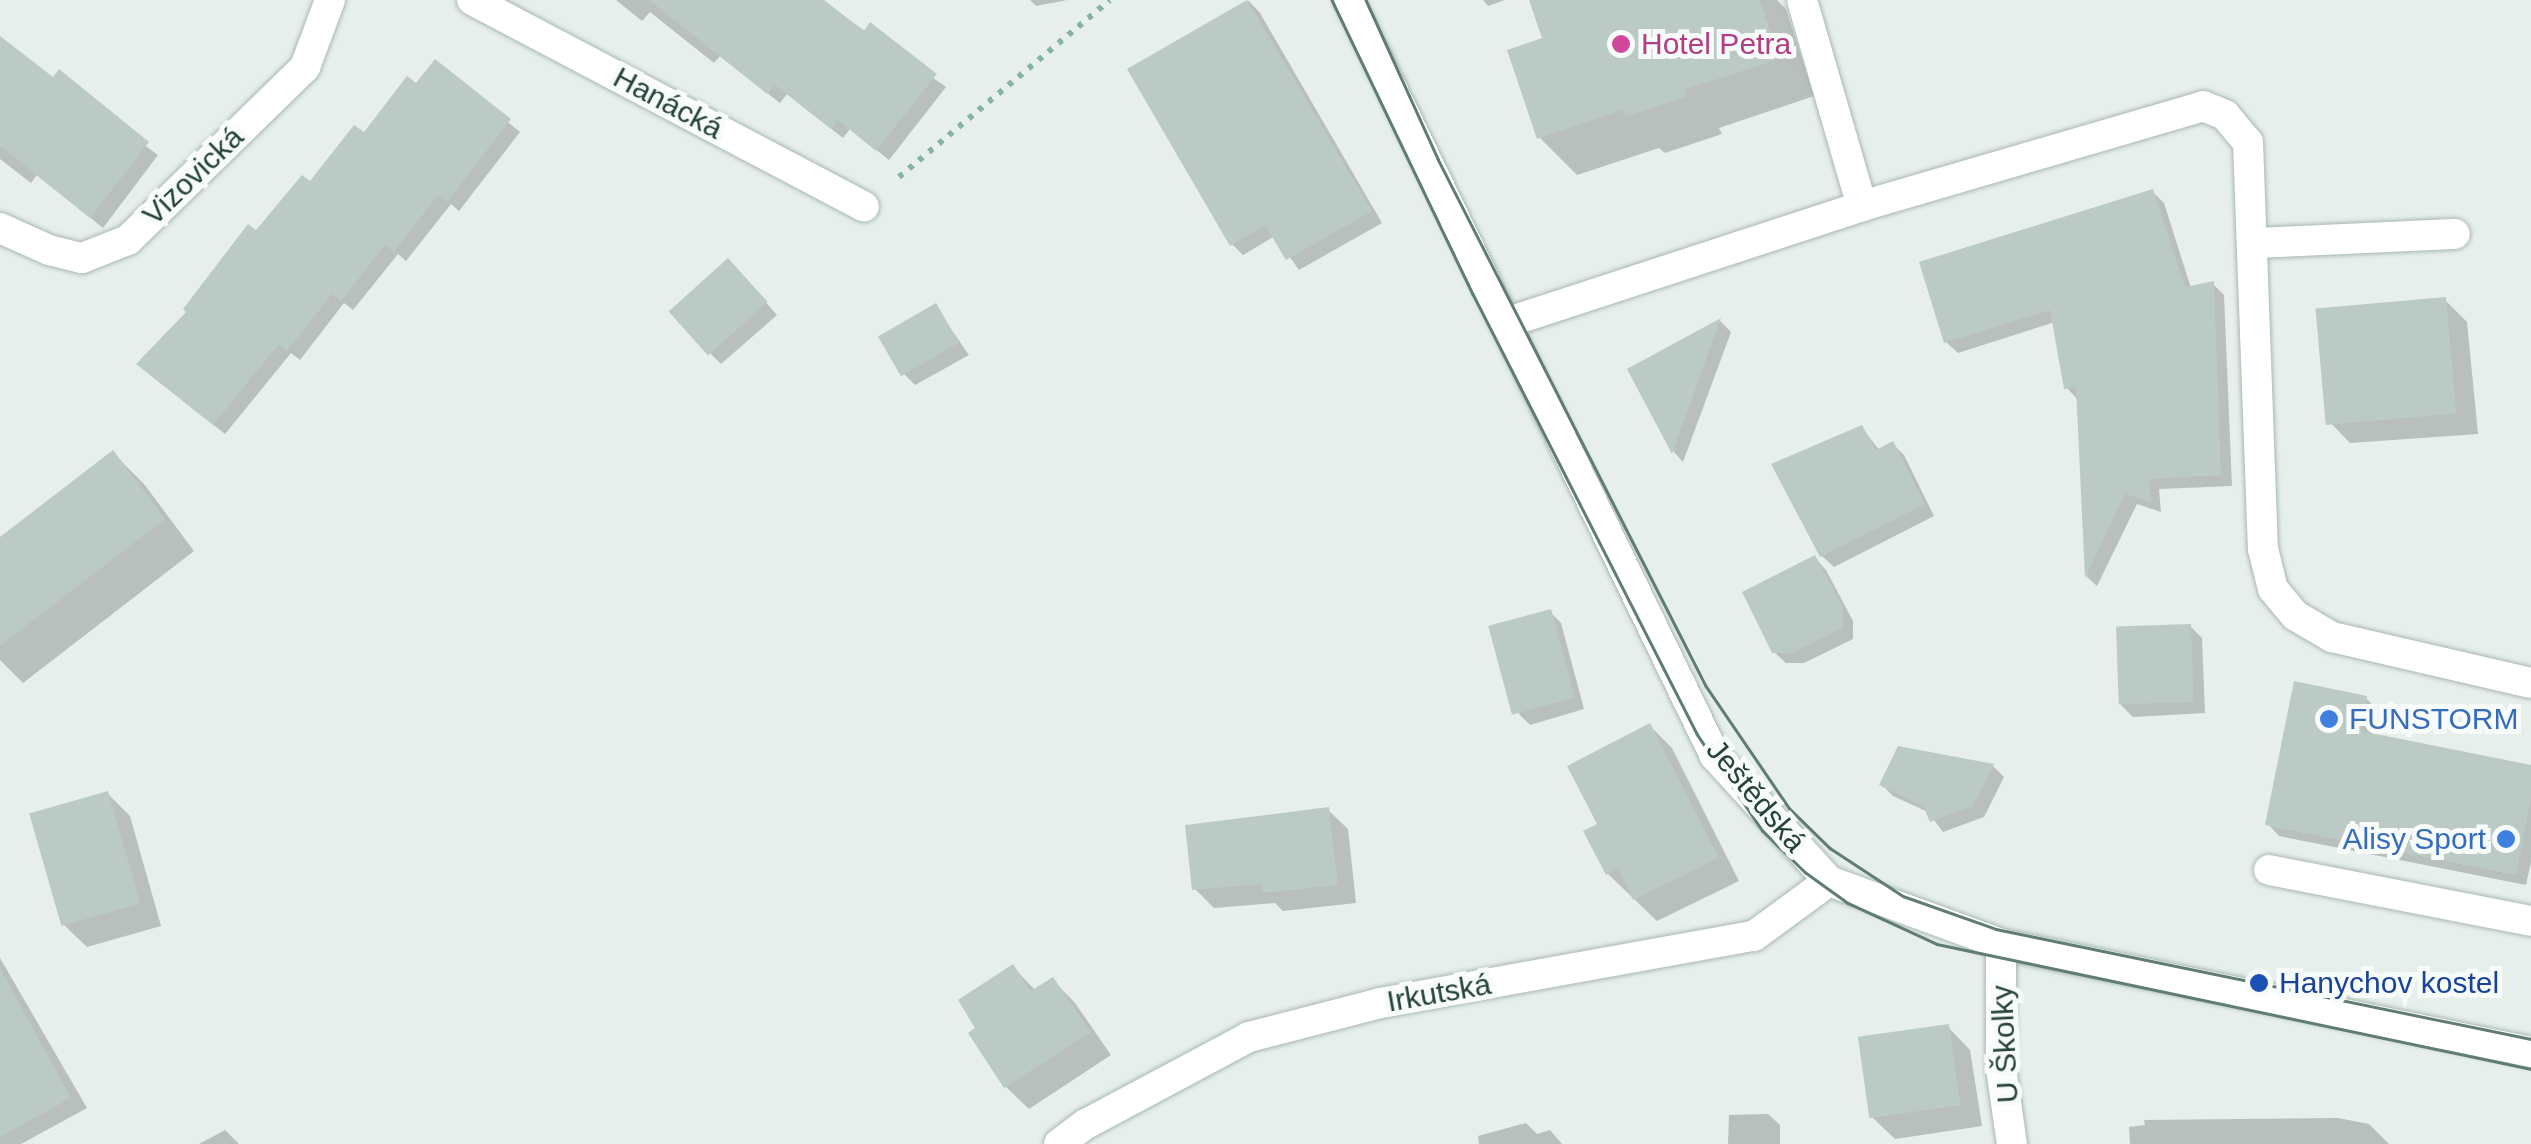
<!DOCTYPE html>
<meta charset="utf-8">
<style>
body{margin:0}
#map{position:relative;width:2531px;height:1144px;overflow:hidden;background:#e6efeb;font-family:Helvetica,sans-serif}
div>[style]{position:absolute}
.shadow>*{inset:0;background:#0003}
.building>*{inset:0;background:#bbcac4;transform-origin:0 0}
.path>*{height:6px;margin-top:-3px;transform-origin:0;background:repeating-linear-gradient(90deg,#86b3a5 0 5px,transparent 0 13px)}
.roads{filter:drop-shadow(0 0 2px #a8b8b2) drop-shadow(0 0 2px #a8b8b2)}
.minor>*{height:30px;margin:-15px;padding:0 15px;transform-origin:15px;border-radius:15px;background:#fff}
.tram>*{height:2.5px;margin:-1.25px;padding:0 1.25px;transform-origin:1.25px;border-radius:1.25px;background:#5f7d75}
.dots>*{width:28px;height:28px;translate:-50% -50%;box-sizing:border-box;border:5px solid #f7fbf9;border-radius:50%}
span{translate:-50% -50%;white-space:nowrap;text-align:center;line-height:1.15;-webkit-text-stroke:10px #f7fbf9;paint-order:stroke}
.hotel-label{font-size:30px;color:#b23c85}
.left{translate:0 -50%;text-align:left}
.street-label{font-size:30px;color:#24423a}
.shop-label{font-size:30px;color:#366cbe}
.right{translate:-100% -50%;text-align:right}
.transit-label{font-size:30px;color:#164399}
</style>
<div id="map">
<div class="shadow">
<div style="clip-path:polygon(616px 0,820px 0,946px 87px,889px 160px,850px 129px,843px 138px,787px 94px,780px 103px,720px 56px,714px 63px,650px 12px,642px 21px)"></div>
<div style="clip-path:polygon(1030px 0,1067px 0,1036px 6px)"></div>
<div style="clip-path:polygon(1483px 0,1505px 0,1488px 6px)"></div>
<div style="clip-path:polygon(1531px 0,1777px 0,1786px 9px,1814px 96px,1719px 128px,1722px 134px,1665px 153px,1659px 148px,1577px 175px,1540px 138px,1545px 40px)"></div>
<div style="clip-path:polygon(1249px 1px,1260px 13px,1382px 223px,1299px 270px,1275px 236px,1243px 255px,1232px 244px,1138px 65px)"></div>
<div style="clip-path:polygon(0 39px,158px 155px,103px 228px,37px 175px,31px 183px,0 159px)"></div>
<div style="clip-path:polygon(435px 63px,520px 132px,459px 211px,451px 204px,406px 261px,398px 254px,353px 310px,344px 303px,300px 360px,291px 353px,225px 434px,150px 374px,189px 312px,256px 234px,365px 136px)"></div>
<div style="clip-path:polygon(2153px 192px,2164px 203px,2191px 288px,2213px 284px,2224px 295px,2232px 486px,2159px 489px,2161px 512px,2137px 504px,2097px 586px,2087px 577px,2079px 401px,2067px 388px,2055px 322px,1958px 353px,1946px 342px)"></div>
<div style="clip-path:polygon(739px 272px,777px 315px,721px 364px,710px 353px)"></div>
<div style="clip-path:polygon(2445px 300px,2467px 322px,2478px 434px,2350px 443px,2328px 420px)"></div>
<div style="clip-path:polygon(935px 306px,969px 355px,915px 385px,904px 374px)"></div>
<div style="clip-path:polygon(1720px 321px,1731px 332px,1683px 462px,1674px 452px,1630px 370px)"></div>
<div style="clip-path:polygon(1862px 428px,1880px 451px,1893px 444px,1904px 455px,1934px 516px,1834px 567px,1822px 556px)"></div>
<div style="clip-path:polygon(113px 453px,144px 484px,194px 551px,23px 683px,0 660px,0 540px)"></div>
<div style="clip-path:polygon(1815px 558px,1826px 570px,1853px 621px,1853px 639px,1804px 663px,1786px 663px,1774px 652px)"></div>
<div style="clip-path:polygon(1550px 612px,1561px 623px,1584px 709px,1530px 725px,1519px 714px)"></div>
<div style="clip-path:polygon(2190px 626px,2202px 638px,2205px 713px,2133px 717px,2121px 705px)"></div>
<div style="clip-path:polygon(2366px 698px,2377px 710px,2372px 736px,2531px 768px,2531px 862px,2526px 885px,2279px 836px,2268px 824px)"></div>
<div style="clip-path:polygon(1650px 726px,1672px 748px,1739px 881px,1657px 921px,1608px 874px,1600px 826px)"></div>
<div style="clip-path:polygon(1993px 766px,2004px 777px,1984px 817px,1943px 832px,1928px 812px,1893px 796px,1882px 785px)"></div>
<div style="clip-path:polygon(108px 794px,130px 816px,161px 926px,87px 947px,64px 925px)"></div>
<div style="clip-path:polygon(1328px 810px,1348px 829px,1356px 903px,1283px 911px,1275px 903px,1214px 908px,1195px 889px)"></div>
<div style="clip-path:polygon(0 958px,87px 1108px,21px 1144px,0 1144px)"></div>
<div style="clip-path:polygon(1013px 967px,1036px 991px,1053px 980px,1075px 1003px,1111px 1055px,1029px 1109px,1006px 1087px,972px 1034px)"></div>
<div style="clip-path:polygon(1948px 1027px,1970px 1050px,1982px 1126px,1895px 1139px,1872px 1117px)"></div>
<div style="clip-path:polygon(1768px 1114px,1780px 1125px,1780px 1144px,1728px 1144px,1729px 1115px)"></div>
<div style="clip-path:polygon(2338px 1118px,2369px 1124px,2389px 1144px,2130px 1144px,2129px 1127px,2145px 1125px,2144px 1120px)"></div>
<div style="clip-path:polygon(1526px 1123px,1537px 1134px,1550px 1130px,1562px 1144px,1479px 1144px,1478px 1136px)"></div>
<div style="clip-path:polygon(225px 1130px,239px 1144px,199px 1144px)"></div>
</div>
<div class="building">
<div style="clip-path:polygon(649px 0,824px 0,864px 31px,870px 22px,937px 74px,876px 151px,838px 120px,831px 129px,775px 85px,767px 94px)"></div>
<div style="clip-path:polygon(1247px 0,1372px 211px,1286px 260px,1265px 225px,1230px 246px,1127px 69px)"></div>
<div style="clip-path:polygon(1529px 0,1760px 0,1779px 59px,1684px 90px,1686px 97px,1625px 117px,1623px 110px,1537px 139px,1507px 50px,1542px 38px)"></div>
<div style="clip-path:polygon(0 36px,53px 77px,59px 69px,149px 142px,90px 218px,0 146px)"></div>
<div style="clip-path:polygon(435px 59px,511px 119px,447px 202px,438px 195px,394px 252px,385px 245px,341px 301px,332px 294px,287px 351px,279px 344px,213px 425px,136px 364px,186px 312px,183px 309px,248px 224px,256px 230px,302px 175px,310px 181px,354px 125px,364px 132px,407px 76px,416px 83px)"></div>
<div style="clip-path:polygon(2153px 189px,2185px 287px,2214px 281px,2221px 475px,2149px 479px,2151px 502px,2125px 494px,2085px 578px,2076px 387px,2064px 389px,2050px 310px,1944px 343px,1919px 262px)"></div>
<div style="left:728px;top:258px;width:59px;height:80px;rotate:48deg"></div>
<div style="left:2446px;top:297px;width:117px;height:131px;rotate:85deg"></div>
<div style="left:936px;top:303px;width:46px;height:67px;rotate:60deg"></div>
<div style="clip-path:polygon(1721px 318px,1672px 454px,1627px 369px)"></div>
<div style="clip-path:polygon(1862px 425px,1876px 450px,1893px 441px,1925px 504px,1820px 557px,1771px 464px)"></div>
<div style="clip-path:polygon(113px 450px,165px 519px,0 646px,0 537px)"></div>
<div style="clip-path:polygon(1815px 555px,1843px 608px,1843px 628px,1792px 653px,1772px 653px,1742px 592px)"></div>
<div style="left:1551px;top:609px;width:92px;height:65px;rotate:75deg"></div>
<div style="left:2191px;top:624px;width:78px;height:75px;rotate:88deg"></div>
<div style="clip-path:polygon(2294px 681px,2367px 696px,2361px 731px,2531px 765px,2531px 798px,2516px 875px,2265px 825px)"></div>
<div style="clip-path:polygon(1650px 723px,1719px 858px,1633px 900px,1618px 868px,1606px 875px,1583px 831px,1597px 824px,1567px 766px)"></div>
<div style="clip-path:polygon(1898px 746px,1994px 764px,1973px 806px,1930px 822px,1923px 806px,1879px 785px)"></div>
<div style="left:108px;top:791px;width:117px;height:82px;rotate:74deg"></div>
<div style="clip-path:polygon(1329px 807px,1338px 885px,1262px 893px,1261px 884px,1192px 890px,1185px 825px)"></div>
<div style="clip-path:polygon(1013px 964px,1031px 991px,1053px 977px,1091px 1032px,1004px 1088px,968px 1033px,975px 1028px,958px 1000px)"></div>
<div style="clip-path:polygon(0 968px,71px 1098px,0 1137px)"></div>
<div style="left:1949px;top:1024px;width:82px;height:92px;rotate:82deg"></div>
</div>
<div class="path">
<div style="left:899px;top:177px;width:275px;rotate:-40deg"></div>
</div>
<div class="roads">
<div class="minor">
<div style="left:472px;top:0;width:443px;rotate:27.8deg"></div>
<div style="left:1349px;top:0;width:840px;rotate:64.17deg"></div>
<div style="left:1715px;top:756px;width:169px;rotate:47.6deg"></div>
<div style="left:1829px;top:881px;width:183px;rotate:20.1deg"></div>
<div style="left:2001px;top:944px;width:541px;rotate:11.52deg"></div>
<div style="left:1802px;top:0;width:215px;rotate:73.8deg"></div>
<div style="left:0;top:228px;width:54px;rotate:24.2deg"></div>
<div style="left:49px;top:250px;width:34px;rotate:14deg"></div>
<div style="left:82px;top:258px;width:49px;rotate:-21.4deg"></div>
<div style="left:128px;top:240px;width:248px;rotate:-44.3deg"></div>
<div style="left:305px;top:67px;width:72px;rotate:-69.5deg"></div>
<div style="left:2255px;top:243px;width:200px;rotate:-2.6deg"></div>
<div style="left:1505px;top:323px;width:376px;rotate:-18.1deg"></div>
<div style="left:1862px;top:206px;width:355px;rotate:-16.3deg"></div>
<div style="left:2203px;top:106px;width:24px;rotate:22deg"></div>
<div style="left:2225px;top:115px;width:35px;rotate:50deg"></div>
<div style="left:2248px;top:142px;width:407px;rotate:87.9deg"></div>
<div style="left:2263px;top:549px;width:41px;rotate:76deg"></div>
<div style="left:2273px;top:589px;width:35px;rotate:50deg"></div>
<div style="left:2296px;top:616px;width:42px;rotate:30.3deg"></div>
<div style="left:2332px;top:637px;width:204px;rotate:13deg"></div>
<div style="left:2269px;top:870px;width:267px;rotate:11deg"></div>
<div style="left:2001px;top:944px;width:124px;rotate:90deg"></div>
<div style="left:2001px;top:1068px;width:77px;rotate:81.8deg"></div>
<div style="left:1059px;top:1144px;width:34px;rotate:-37deg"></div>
<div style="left:1086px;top:1124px;width:185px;rotate:-28.1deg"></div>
<div style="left:1249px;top:1037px;width:135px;rotate:-14.5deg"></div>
<div style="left:1380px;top:1003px;width:380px;rotate:-10.2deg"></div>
<div style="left:1754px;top:936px;width:93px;rotate:-36.3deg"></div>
</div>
</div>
<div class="tram">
<div style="left:1332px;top:0;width:326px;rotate:64.4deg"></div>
<div style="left:1473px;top:294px;width:494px;rotate:63deg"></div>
<div style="left:1697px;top:734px;width:117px;rotate:55.8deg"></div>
<div style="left:1763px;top:831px;width:59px;rotate:44.3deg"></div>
<div style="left:1805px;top:872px;width:53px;rotate:35.8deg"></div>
<div style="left:1848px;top:903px;width:98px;rotate:24.7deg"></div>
<div style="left:1937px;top:944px;width:607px;rotate:11.88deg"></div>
<div style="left:1366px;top:0;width:175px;rotate:65.6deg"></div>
<div style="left:1438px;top:159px;width:591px;rotate:63.04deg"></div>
<div style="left:1706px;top:686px;width:149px;rotate:55.7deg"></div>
<div style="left:1790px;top:809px;width:56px;rotate:44.3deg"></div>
<div style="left:1830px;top:848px;width:87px;rotate:33.3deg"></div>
<div style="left:1903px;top:896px;width:99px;rotate:19.5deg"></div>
<div style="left:1996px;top:929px;width:546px;rotate:11.62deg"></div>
</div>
<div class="dots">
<div style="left:1621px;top:44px;background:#d1479c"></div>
<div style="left:2329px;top:719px;background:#3f7fe0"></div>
<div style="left:2506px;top:839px;background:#3f7fe0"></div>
<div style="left:2259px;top:983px;background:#1a4fb4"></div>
</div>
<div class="hotel-label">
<span class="left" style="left:1641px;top:44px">Hotel Petra</span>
</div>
<div class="street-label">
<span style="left:668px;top:103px;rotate:28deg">Hanácká</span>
<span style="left:193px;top:176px;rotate:-44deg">Vizovická</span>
<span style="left:1756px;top:796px;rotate:50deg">Ještědská</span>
<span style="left:1439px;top:993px;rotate:-10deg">Irkutská</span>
<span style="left:2005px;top:1044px;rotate:-93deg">U Školky</span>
</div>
<div class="shop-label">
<span class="left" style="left:2349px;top:719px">FUNSTORM</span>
<span class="right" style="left:2486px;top:839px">Alisy Sport</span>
</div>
<div class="transit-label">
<span class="left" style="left:2279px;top:983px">Hanychov kostel</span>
</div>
</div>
